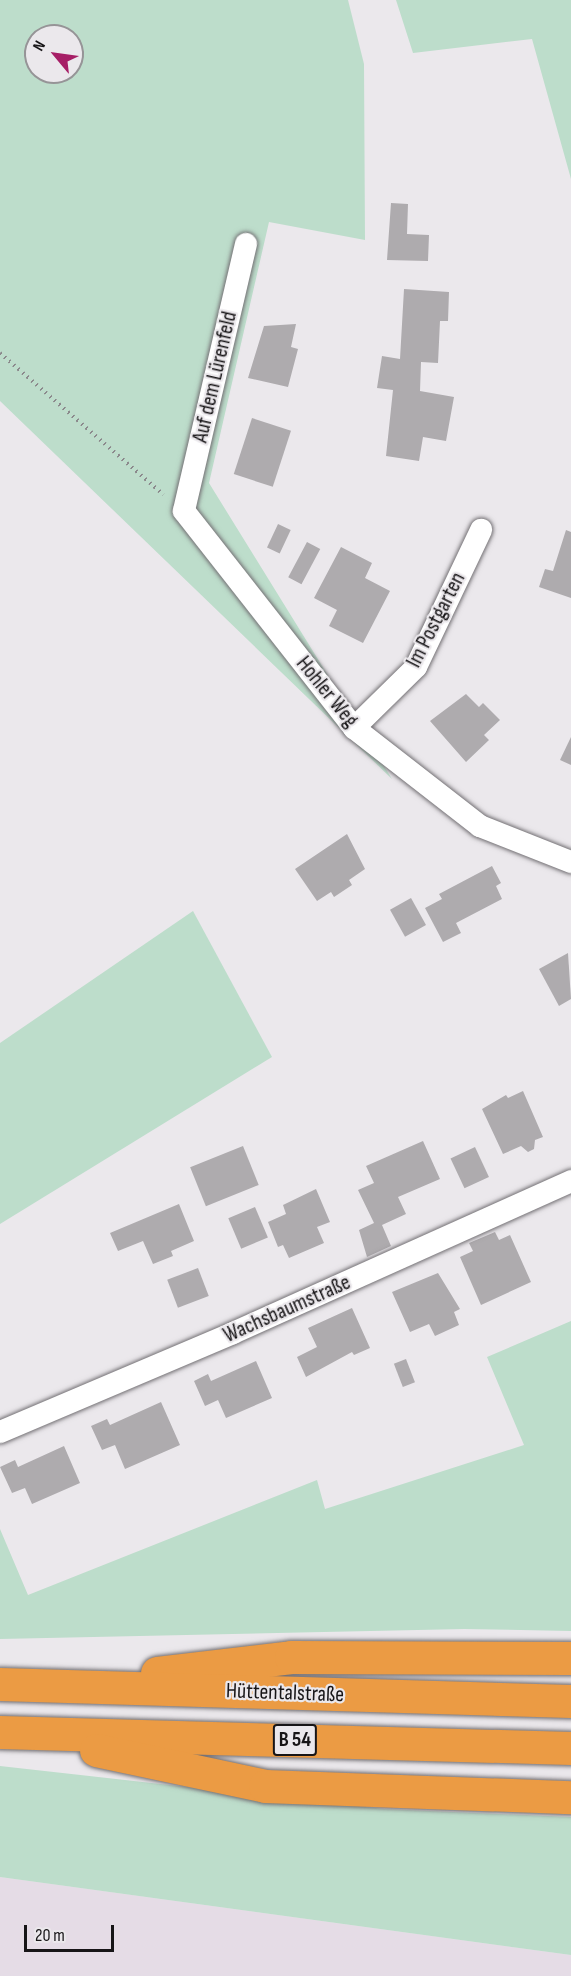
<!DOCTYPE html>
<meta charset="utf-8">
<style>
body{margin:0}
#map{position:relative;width:571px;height:1976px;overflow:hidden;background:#ebe8ec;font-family:"Sofia Sans Condensed",sans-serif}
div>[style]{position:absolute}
.built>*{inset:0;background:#e5dce6}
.green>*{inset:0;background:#bdddcb}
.building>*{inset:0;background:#aeabae;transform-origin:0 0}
.path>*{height:4px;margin-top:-2px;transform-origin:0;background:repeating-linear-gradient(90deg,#8b898c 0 1.5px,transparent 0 6px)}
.roads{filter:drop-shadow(0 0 2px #737074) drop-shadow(0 0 2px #737074)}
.street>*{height:22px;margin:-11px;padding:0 11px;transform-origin:11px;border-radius:11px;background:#fff}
.highway>*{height:33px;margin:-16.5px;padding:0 16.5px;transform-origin:16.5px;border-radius:16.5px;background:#eb9b44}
span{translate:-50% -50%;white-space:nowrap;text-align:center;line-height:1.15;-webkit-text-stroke:4.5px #ebe8ec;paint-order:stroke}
.shield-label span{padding:2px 4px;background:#ebe8ec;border:2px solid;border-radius:4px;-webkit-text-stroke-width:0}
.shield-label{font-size:21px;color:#171517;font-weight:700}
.street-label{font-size:22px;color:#171517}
.north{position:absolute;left:24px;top:24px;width:60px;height:60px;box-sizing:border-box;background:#ebe8ec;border:2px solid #969497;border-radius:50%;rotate:299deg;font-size:16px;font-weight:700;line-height:24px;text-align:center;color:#171517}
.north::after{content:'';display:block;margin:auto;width:21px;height:27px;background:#a61e66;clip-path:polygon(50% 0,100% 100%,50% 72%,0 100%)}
.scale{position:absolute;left:24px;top:1925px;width:90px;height:27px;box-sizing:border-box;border:3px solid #171517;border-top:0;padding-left:8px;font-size:18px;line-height:21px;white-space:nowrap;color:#171517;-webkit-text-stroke:4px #ebe8ec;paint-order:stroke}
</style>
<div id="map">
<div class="built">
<div style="clip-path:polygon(0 1877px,571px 1955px,571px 1976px,0 1976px)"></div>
</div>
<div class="green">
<div style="clip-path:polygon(evenodd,0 0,348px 0,364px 64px,365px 240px,269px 222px,209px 483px,392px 779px,0 401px,0 0,36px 36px,72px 36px,72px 72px,36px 72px,36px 36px)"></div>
<div style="clip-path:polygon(396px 0,571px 0,571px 179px,532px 39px,413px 53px)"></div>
<div style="clip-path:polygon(193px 911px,272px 1057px,0 1224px,0 1043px)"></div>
<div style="clip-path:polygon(571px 1321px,571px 1631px,464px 1629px,0 1639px,0 1529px,28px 1595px,317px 1480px,325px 1509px,524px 1445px,487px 1357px)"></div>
<div style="clip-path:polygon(0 1766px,384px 1809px,571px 1817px,571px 1955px,0 1877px)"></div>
</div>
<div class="building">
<div style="clip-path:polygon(391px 203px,408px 204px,407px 234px,429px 235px,428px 261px,387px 260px)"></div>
<div style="clip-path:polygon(404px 289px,449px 292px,448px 321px,440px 321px,438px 363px,421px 362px,420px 391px,454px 397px,446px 441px,423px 437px,419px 461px,386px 456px,393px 390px,377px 388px,382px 356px,400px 359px)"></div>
<div style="clip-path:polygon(296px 324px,291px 347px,298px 349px,288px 387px,248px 378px,264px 326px)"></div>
<div style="left:252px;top:418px;width:41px;height:59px;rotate:18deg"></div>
<div style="left:278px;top:524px;width:14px;height:26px;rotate:25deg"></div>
<div style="clip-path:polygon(566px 530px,571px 532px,571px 598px,539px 587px,545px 569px,553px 571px)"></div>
<div style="left:307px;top:542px;width:15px;height:40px;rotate:28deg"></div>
<div style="clip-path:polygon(341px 547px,372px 563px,365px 578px,390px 591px,363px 643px,329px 626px,337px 610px,314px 598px)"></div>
<div style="clip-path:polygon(466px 694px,479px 707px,483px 703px,500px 720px,484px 735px,489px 740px,466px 762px,430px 721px)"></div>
<div style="clip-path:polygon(571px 737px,571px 765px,560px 760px)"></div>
<div style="clip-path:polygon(347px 834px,365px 869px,349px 880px,352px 885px,334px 897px,331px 892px,317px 901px,295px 869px)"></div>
<div style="clip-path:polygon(492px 866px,501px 883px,496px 886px,502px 899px,456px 923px,461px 933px,443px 942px,425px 908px,442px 899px,439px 894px)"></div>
<div style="left:411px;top:898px;width:31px;height:24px;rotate:61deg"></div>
<div style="clip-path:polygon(568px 953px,571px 999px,559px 1006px,539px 969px)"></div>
<div style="clip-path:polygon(523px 1091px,543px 1137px,535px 1140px,534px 1149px,528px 1152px,521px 1146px,503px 1154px,482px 1109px,506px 1095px,508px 1098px)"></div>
<div style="clip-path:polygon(423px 1141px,440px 1179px,398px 1197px,406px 1214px,382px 1225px,391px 1246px,367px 1257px,359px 1230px,374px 1223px,358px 1190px,374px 1183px,366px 1166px)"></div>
<div style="left:243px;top:1146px;width:42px;height:57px;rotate:68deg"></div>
<div style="left:475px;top:1147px;width:33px;height:27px;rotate:65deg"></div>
<div style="clip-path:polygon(316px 1189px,330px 1222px,317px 1227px,324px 1243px,289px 1258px,283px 1245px,278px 1247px,268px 1222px,286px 1214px,283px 1205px)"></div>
<div style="clip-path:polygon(179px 1204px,194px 1241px,171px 1251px,173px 1256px,153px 1264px,143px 1241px,118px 1251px,110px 1233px)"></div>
<div style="left:255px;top:1207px;width:33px;height:29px;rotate:67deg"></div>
<div style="clip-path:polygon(495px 1232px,499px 1240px,510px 1235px,531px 1282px,481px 1305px,460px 1257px,473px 1251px,469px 1243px)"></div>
<div style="left:198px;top:1268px;width:30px;height:33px;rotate:69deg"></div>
<div style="clip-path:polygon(438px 1273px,460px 1309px,454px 1312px,459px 1325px,435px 1336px,429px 1324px,410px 1332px,392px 1292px)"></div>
<div style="clip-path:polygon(352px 1308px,370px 1348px,354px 1355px,352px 1352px,306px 1377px,297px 1357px,317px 1347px,308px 1328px)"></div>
<div style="left:406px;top:1359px;width:25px;height:13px;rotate:69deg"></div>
<div style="clip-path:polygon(256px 1361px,272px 1398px,226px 1418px,218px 1400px,205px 1406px,194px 1381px,208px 1374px,211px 1381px)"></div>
<div style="clip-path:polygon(161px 1402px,180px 1445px,125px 1469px,115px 1445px,102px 1450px,91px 1426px,107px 1419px,110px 1425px)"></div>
<div style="clip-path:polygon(64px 1446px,80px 1483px,32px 1504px,25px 1488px,12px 1493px,0 1467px,15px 1460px,18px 1467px)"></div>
</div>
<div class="path">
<div style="left:0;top:353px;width:216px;rotate:40.9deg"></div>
</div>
<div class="roads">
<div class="street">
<div style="left:246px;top:244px;width:274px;rotate:103.1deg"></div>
<div style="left:184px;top:511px;width:276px;rotate:51.9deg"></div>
<div style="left:354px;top:728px;width:160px;rotate:37.9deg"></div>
<div style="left:480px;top:826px;width:98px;rotate:21.6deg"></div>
<div style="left:354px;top:728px;width:87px;rotate:-44.5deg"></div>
<div style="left:416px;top:667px;width:152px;rotate:-64.6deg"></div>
<div style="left:0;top:1432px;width:253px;rotate:-23deg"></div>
<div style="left:233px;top:1333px;width:371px;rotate:-24.2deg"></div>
</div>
<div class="highway">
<div style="left:157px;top:1673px;width:135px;rotate:-6.8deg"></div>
<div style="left:291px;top:1657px;width:280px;rotate:0.2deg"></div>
<div style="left:0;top:1684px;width:571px;rotate:1.71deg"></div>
<div style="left:0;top:1732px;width:571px;rotate:1.61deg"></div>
<div style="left:96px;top:1750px;width:173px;rotate:12deg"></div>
<div style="left:265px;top:1786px;width:306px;rotate:2.1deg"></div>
</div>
</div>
<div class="shield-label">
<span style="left:295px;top:1740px">B 54</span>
</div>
<div class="street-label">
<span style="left:215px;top:377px;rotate:-77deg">Auf dem Lürenfeld</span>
<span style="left:436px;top:620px;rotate:-63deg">Im Postgarten</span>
<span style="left:327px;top:692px;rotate:51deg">Hohler Weg</span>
<span style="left:287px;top:1309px;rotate:-24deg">Wachsbaumstraße</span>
<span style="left:285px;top:1693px;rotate:2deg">Hüttentalstraße</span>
</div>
<div class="north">N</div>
<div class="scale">20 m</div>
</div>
